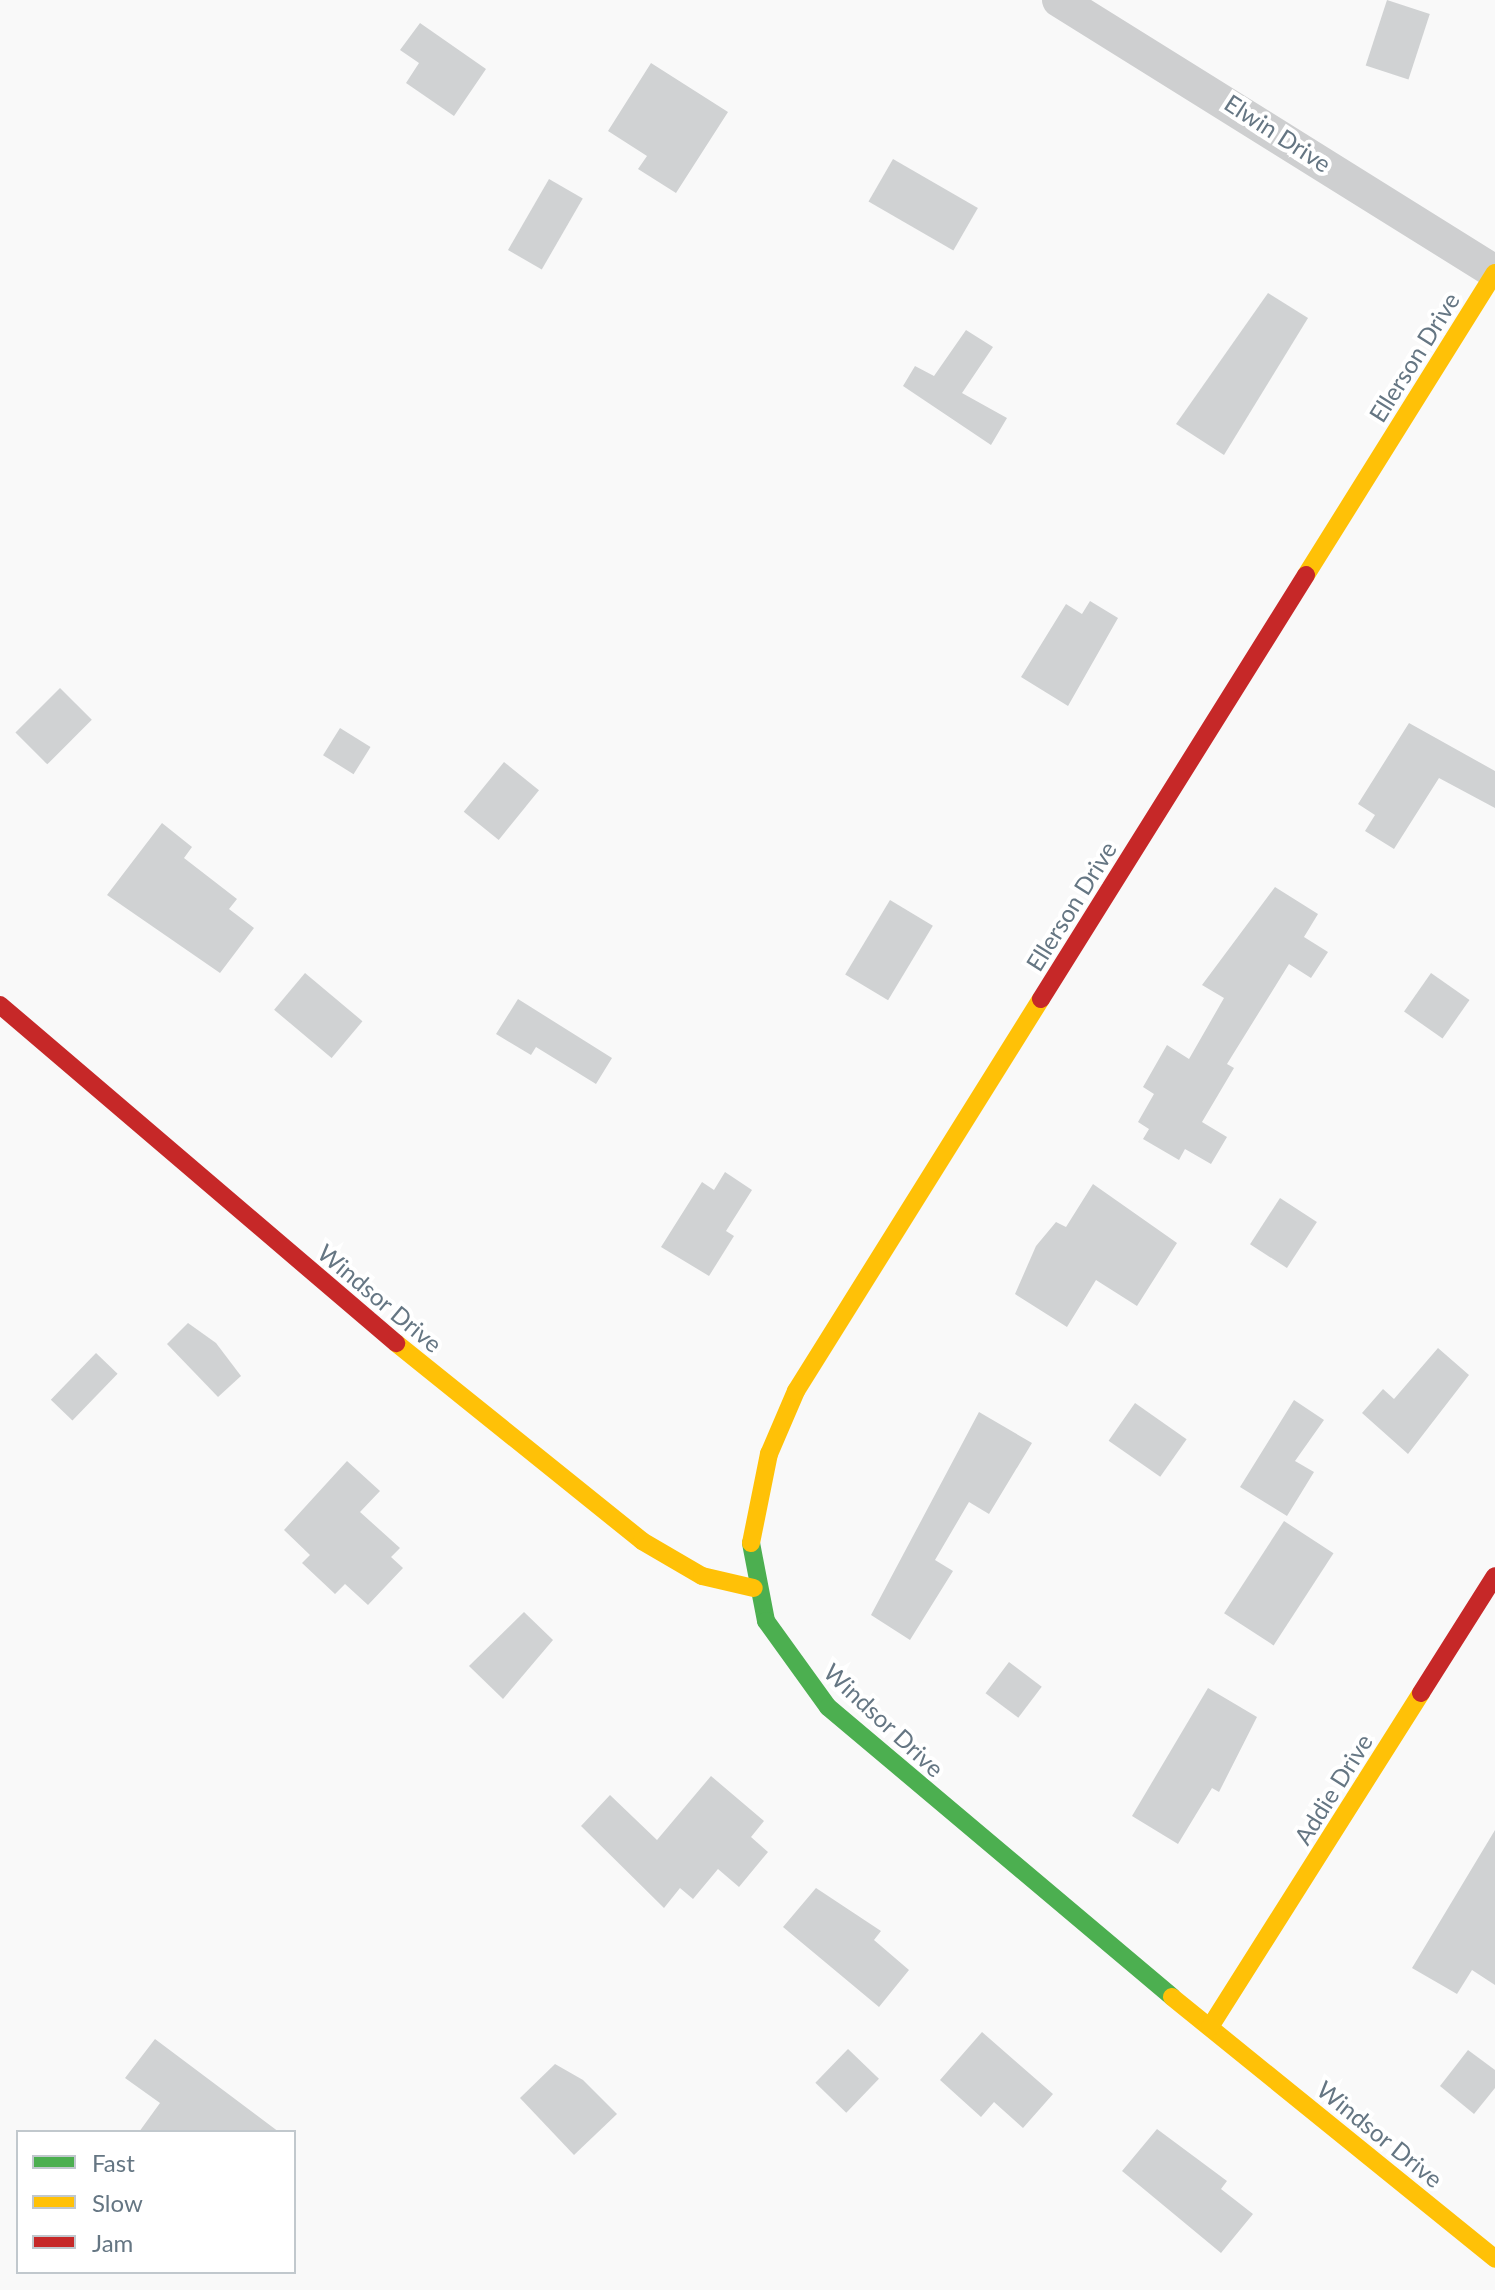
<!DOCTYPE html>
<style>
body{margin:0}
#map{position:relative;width:1495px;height:2290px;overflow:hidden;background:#f9f9f9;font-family:Lato,sans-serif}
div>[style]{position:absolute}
.building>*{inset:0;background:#d0d2d3;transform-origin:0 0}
.street>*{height:34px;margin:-17px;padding:0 17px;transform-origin:17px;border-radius:17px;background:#cecfd0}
.fast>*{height:18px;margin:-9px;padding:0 9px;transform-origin:9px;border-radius:9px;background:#4caf50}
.slow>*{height:18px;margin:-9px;padding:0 9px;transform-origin:9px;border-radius:9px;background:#ffc107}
.jam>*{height:18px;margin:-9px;padding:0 9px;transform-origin:9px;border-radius:9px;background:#c62828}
span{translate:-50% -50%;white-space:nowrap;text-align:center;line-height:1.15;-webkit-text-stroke:8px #fff;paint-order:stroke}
.street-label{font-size:24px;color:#657683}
.legend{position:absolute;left:16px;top:2130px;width:280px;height:144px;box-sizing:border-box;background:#fff;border:2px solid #c1c8cd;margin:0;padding:10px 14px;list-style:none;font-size:24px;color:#657683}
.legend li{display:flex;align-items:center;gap:16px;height:40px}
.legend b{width:40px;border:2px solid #c1c8cd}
</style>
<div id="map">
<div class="building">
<div style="left:1387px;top:0;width:45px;height:69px;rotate:18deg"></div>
<div style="clip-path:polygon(420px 23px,486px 69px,454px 116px,406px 83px,419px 63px,400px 50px)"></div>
<div style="clip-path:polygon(651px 63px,728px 112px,676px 193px,638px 169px,647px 156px,608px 131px)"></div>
<div style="left:893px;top:159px;width:98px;height:49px;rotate:30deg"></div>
<div style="left:549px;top:179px;width:39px;height:82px;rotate:30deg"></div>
<div style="clip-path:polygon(1268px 293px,1308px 318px,1224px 455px,1176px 424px)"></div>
<div style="clip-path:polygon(966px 330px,993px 347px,962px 393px,1007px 418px,991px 445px,903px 386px,915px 366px,934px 376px)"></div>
<div style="clip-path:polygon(1090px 601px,1118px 618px,1068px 706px,1021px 677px,1066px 604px,1082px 614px)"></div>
<div style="left:60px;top:688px;width:45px;height:63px;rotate:45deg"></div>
<div style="clip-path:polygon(1409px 723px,1495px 771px,1495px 808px,1439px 778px,1394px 849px,1365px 831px,1375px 815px,1358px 804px)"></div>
<div style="left:340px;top:728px;width:36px;height:32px;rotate:32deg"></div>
<div style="left:504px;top:762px;width:45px;height:64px;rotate:39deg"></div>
<div style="clip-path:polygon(162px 823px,192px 847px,184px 858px,237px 899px,229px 909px,254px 928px,220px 973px,107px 895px)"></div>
<div style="clip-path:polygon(1275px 887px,1318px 914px,1304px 937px,1328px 952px,1311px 978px,1289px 964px,1227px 1064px,1234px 1068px,1202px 1122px,1227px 1137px,1211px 1164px,1185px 1149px,1179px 1160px,1143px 1139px,1149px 1129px,1138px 1122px,1154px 1094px,1143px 1087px,1167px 1045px,1189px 1059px,1224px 998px,1202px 985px)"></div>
<div style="left:890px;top:900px;width:50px;height:87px;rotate:31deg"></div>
<div style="left:305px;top:973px;width:75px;height:48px;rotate:40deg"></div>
<div style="left:1431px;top:973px;width:47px;height:47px;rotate:35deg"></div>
<div style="clip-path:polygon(518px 999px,612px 1058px,596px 1084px,536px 1047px,531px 1055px,496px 1034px)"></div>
<div style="clip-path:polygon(725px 1172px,752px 1190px,726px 1231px,734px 1236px,709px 1276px,661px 1247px,702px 1182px,714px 1190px)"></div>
<div style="clip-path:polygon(1093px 1184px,1177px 1243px,1137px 1306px,1096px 1280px,1067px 1327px,1015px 1294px,1036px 1246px,1056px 1222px,1066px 1227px)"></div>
<div style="left:1280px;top:1198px;width:44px;height:55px;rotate:33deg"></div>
<div style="clip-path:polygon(188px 1323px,216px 1343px,241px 1376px,218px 1397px,167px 1344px)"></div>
<div style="clip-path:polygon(1438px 1348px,1469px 1375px,1408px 1454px,1362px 1413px,1383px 1389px,1394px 1399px)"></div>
<div style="left:96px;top:1353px;width:30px;height:65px;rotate:44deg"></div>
<div style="clip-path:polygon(1294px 1400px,1324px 1420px,1295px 1461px,1314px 1472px,1287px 1516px,1240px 1487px)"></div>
<div style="left:1135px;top:1403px;width:63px;height:46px;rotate:35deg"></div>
<div style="clip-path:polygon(979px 1412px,1032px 1443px,989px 1514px,969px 1502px,935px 1560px,953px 1571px,910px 1640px,871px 1615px)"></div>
<div style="clip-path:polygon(347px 1461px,380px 1491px,360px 1512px,400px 1548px,391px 1557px,403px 1568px,368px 1605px,345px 1584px,335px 1594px,302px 1563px,310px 1555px,284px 1530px)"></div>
<div style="left:1284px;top:1521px;width:59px;height:110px;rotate:33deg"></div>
<div style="clip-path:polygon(524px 1612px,553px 1640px,503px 1699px,469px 1666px)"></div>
<div style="left:1009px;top:1662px;width:41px;height:39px;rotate:37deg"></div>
<div style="clip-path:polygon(1208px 1688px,1257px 1717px,1219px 1792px,1212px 1788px,1178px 1844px,1132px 1816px)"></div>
<div style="clip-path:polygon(711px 1776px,764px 1821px,751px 1837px,768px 1852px,739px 1887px,718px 1869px,693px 1899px,680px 1888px,664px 1908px,581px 1826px,610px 1795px,657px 1840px)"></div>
<div style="clip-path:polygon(1495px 1830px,1495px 1985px,1472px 1970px,1457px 1994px,1412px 1968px)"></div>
<div style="clip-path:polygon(816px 1888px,881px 1931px,874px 1940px,909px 1970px,879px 2007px,783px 1927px)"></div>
<div style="clip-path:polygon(982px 2032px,1053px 2094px,1023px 2128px,994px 2102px,981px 2117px,940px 2080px)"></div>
<div style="clip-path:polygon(155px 2039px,279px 2132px,139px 2132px,160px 2103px,125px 2078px)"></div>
<div style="left:848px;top:2049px;width:43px;height:47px;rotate:44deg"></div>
<div style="clip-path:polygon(1468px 2050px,1495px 2070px,1495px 2088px,1474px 2114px,1440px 2086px)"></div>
<div style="clip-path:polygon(555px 2064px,583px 2080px,617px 2114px,574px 2155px,520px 2098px)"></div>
<div style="clip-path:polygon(1157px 2129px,1227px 2181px,1221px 2189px,1253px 2214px,1221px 2253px,1122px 2171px)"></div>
</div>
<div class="street">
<div style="left:1059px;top:0;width:514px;rotate:31.96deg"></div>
</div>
<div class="fast">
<div style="left:751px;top:1543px;width:79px;rotate:79.1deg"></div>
<div style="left:766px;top:1621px;width:106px;rotate:54.2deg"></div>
<div style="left:828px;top:1707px;width:450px;rotate:40.1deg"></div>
</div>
<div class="slow">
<div style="left:1306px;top:575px;width:356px;rotate:-58deg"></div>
<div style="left:396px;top:1343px;width:316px;rotate:38.8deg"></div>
<div style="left:642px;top:1541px;width:69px;rotate:30.3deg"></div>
<div style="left:702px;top:1576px;width:53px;rotate:13deg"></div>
<div style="left:751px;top:1543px;width:91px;rotate:-78.6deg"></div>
<div style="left:769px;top:1454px;width:69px;rotate:-66.8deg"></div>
<div style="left:796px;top:1391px;width:462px;rotate:-58deg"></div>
<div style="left:1172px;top:1997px;width:416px;rotate:39deg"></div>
<div style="left:1210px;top:2027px;width:395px;rotate:-57.7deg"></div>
</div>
<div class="jam">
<div style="left:1041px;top:999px;width:500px;rotate:-57.99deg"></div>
<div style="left:0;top:1005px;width:521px;rotate:40.48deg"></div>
<div style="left:1421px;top:1693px;width:138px;rotate:-57.7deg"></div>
</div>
<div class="street-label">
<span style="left:1278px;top:133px;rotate:33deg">Elwin Drive</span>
<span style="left:1414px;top:357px;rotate:-58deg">Ellerson Drive</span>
<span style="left:1071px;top:906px;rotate:-58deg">Ellerson Drive</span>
<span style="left:380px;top:1298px;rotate:40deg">Windsor Drive</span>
<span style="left:884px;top:1720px;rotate:43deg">Windsor Drive</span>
<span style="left:1333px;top:1789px;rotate:-58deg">Addie Drive</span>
<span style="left:1380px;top:2134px;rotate:39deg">Windsor Drive</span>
</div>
<ul class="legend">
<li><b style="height:10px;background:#4caf50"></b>Fast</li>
<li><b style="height:10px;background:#ffc107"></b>Slow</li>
<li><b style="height:10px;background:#c62828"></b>Jam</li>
</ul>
</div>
